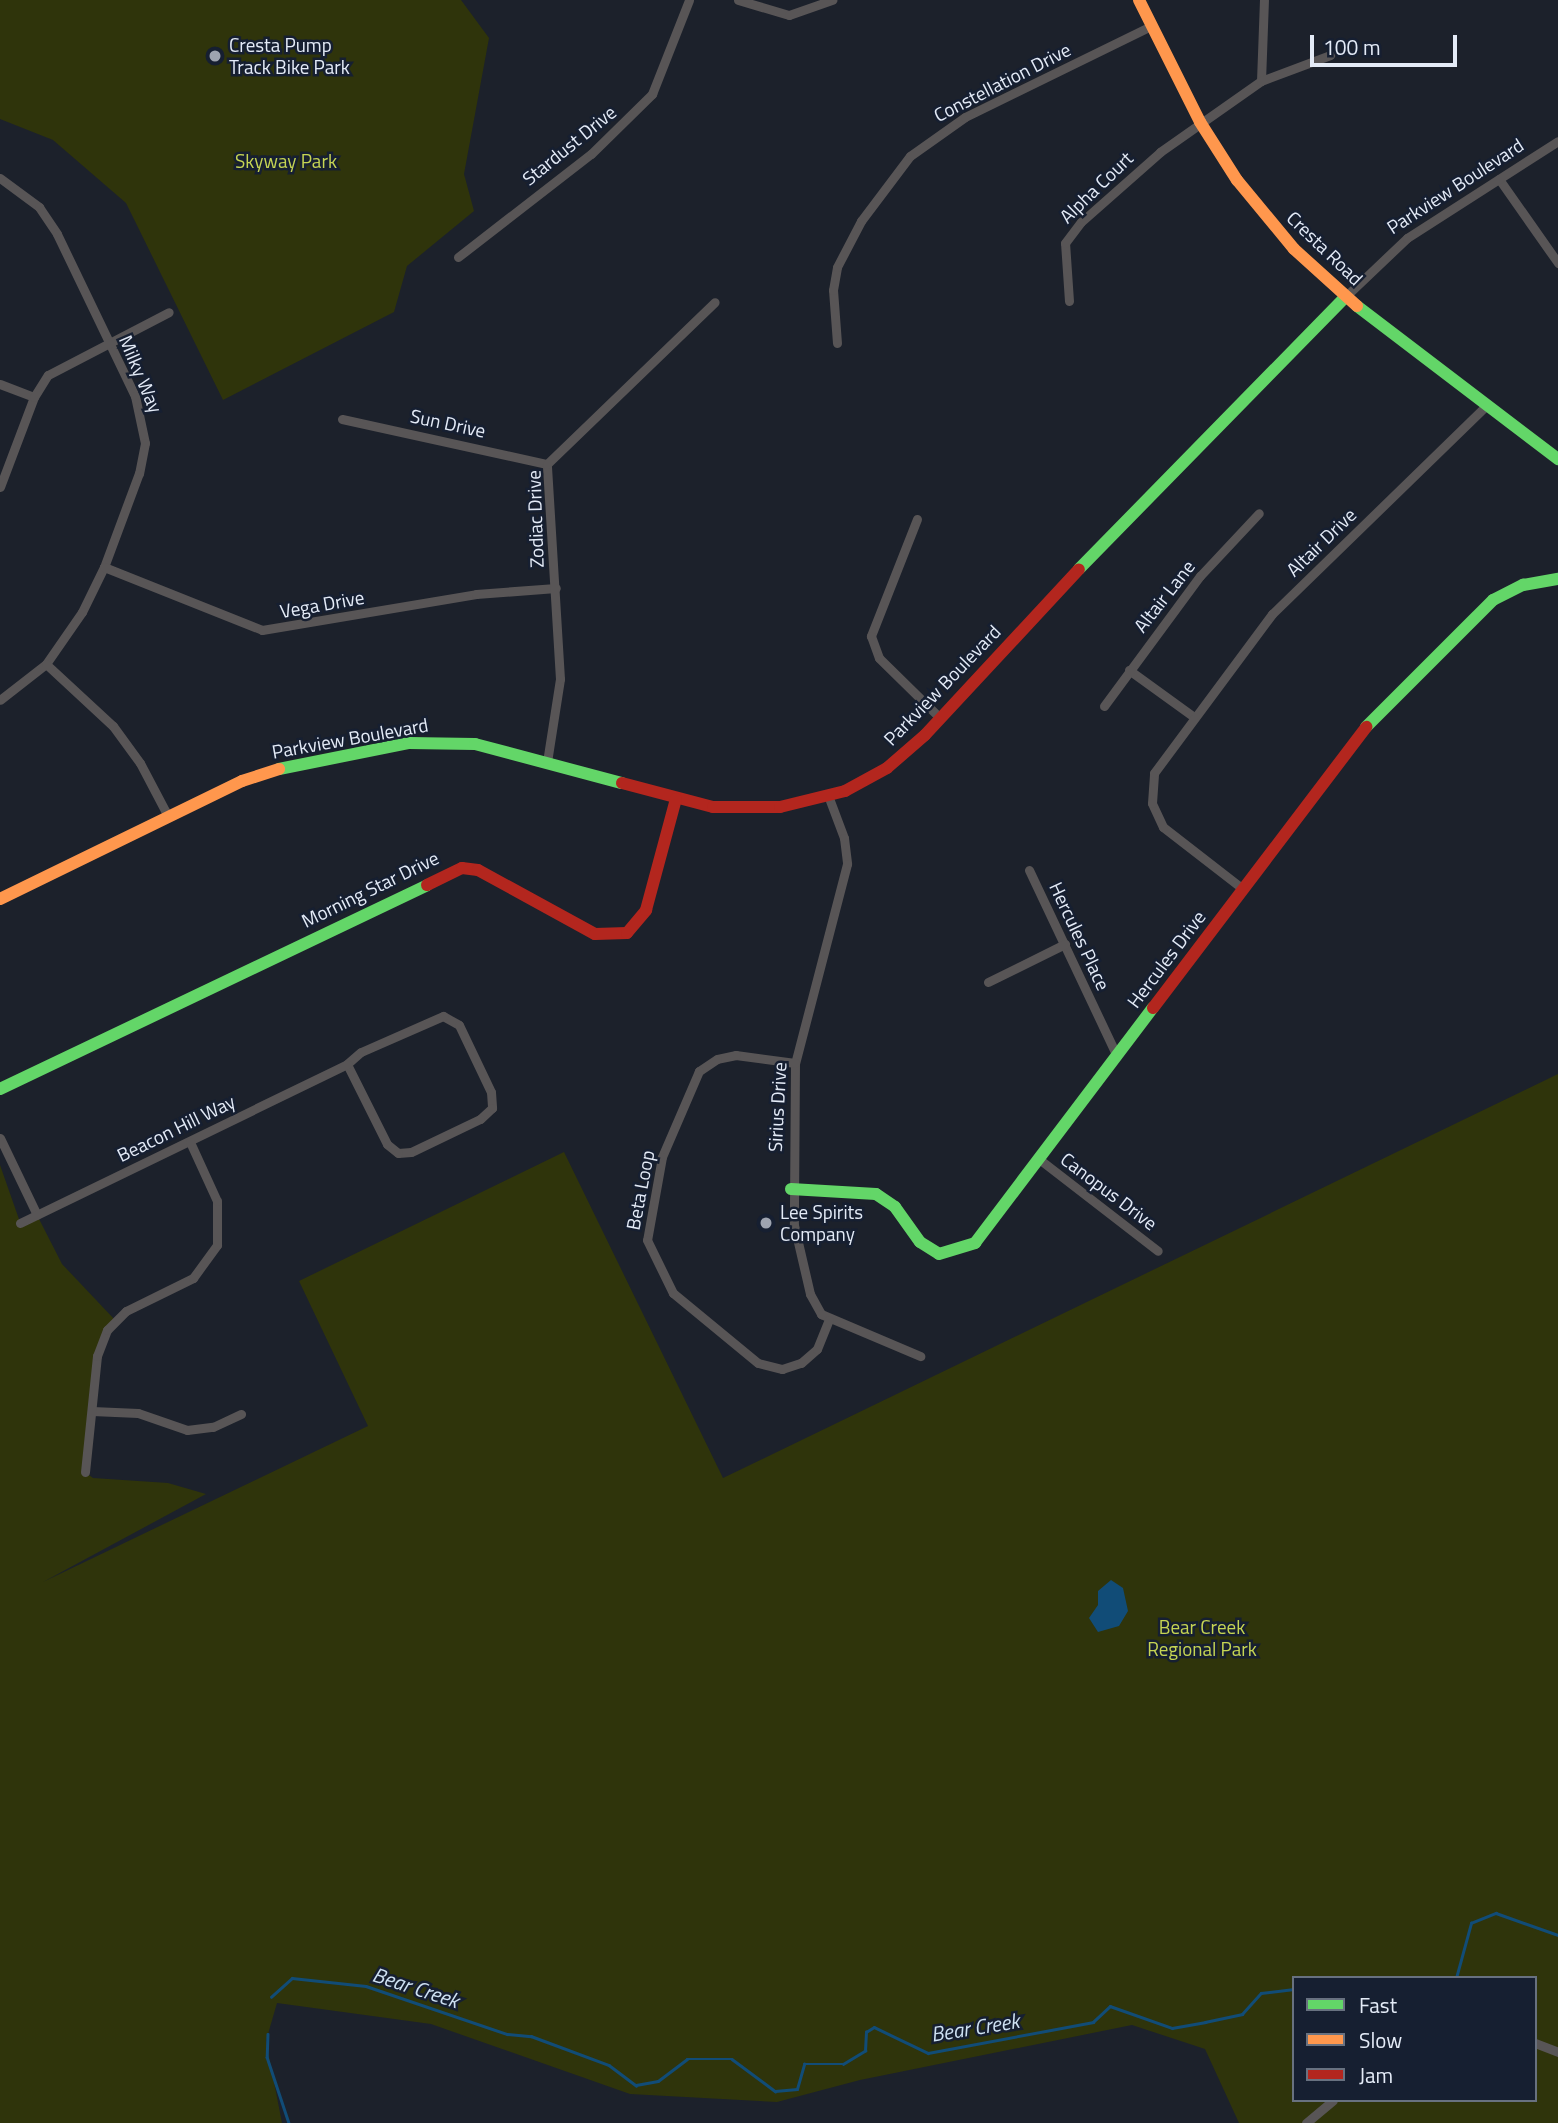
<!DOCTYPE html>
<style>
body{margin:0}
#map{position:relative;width:1558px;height:2123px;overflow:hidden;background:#1c212b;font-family:"Titillium Web",sans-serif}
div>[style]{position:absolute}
.green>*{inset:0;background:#2f340b}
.water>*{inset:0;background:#114c77}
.stream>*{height:2.5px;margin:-1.25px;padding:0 1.25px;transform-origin:1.25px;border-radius:1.25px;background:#114c77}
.street>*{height:9px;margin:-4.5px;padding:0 4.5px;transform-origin:4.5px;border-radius:4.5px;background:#585556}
.fast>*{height:12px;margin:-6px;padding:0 6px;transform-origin:6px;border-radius:6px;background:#63d668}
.slow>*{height:12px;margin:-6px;padding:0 6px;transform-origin:6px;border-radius:6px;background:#ff974d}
.jam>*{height:12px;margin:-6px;padding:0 6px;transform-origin:6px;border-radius:6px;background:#b3261e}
.dots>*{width:19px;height:19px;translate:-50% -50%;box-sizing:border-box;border:4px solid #161f31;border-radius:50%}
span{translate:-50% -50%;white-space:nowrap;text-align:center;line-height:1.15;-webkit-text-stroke:5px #161f31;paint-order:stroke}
.poi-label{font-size:19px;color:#e4ebf7}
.left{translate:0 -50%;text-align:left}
.street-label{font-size:19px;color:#e4ebf7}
.park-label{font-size:19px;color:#c6d553}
.water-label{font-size:21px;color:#cfe2f3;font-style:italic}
.legend{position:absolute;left:1292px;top:1976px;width:245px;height:126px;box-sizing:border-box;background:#161f31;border:2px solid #687180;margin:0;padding:9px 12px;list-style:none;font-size:21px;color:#e4ebf7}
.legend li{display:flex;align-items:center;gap:14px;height:35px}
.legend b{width:35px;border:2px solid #687180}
.scale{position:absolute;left:1310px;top:35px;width:147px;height:32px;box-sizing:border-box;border:4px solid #e4ebf7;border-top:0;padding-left:9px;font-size:21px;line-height:24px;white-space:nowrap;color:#e4ebf7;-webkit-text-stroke:5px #161f31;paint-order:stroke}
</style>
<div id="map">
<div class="green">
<div style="clip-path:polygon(0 0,461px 0,489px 38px,464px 174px,474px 211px,407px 266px,394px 312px,223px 400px,126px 203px,53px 140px,0 119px)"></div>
<div style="clip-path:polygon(evenodd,1558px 1074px,1558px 2123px,1239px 2123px,1205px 2049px,1132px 2025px,860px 2080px,777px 2102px,630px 2094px,431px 2024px,277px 2003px,266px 2041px,282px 2123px,0 2123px,0 1165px,20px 1222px,37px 1215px,62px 1264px,115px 1320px,100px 1343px,85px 1472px,93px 1478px,168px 1483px,206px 1494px,43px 1582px,368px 1426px,299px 1281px,564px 1152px,723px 1478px,1558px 1074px,1294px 1978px,1535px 1978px,1535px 2100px,1294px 2100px,1294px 1978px)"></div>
</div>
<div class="water">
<div style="clip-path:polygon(1111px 1580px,1123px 1588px,1128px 1611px,1119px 1626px,1098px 1632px,1089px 1618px,1098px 1605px,1098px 1591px)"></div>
</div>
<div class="stream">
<div style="left:1456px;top:1978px;width:57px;rotate:-74.7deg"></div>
<div style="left:1471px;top:1923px;width:27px;rotate:-22deg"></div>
<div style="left:1496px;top:1913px;width:66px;rotate:19.5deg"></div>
<div style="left:271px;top:1997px;width:28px;rotate:-42deg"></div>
<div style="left:292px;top:1978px;width:74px;rotate:6.2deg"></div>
<div style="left:366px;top:1986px;width:149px;rotate:18.8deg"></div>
<div style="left:507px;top:2034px;width:24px;rotate:5deg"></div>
<div style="left:531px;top:2036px;width:83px;rotate:20.4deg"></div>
<div style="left:609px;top:2065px;width:34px;rotate:37deg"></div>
<div style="left:636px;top:2085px;width:22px;rotate:-10deg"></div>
<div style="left:658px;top:2081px;width:36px;rotate:-37deg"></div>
<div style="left:687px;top:2059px;width:45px"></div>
<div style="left:732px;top:2059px;width:54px;rotate:36.7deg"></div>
<div style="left:775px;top:2091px;width:22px;rotate:-5deg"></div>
<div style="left:797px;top:2089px;width:26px;rotate:-74deg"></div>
<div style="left:804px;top:2064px;width:39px"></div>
<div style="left:843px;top:2064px;width:26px;rotate:-31deg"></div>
<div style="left:865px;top:2051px;width:19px;rotate:-87deg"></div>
<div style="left:866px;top:2032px;width:9px;rotate:-32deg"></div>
<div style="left:874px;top:2027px;width:60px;rotate:25.7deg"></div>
<div style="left:928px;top:2053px;width:168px;rotate:-10.6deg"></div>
<div style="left:1093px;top:2022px;width:23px;rotate:-43deg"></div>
<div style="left:1110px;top:2006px;width:66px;rotate:19.5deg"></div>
<div style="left:1172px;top:2028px;width:34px;rotate:-10deg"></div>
<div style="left:1205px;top:2022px;width:38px;rotate:-12deg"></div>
<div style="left:1242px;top:2014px;width:28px;rotate:-48deg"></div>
<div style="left:1261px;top:1993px;width:33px;rotate:-7deg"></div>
<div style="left:268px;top:2034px;width:23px;rotate:92deg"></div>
<div style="left:267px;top:2057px;width:70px;rotate:71.6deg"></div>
</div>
<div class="street">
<div style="left:738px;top:0;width:53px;rotate:16.4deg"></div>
<div style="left:789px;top:15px;width:46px;rotate:-19.2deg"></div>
<div style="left:1261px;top:81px;width:81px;rotate:-87.9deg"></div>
<div style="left:0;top:178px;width:49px;rotate:36.6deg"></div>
<div style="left:39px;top:207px;width:32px;rotate:56deg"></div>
<div style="left:57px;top:234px;width:180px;rotate:64.3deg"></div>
<div style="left:135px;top:396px;width:48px;rotate:78deg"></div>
<div style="left:145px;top:443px;width:31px;rotate:101deg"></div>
<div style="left:139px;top:473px;width:100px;rotate:110.4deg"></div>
<div style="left:104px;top:567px;width:50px;rotate:116.1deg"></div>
<div style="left:82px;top:612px;width:63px;rotate:124.7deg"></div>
<div style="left:46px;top:664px;width:58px;rotate:142deg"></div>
<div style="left:1499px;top:179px;width:103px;rotate:54.9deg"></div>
<div style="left:458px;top:257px;width:168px;rotate:-37.8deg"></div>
<div style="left:591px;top:154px;width:86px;rotate:-44.5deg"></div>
<div style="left:652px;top:94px;width:101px;rotate:-68.5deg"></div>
<div style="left:1345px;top:297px;width:86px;rotate:-43.6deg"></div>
<div style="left:1407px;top:238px;width:179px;rotate:-32.7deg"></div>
<div style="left:1069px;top:301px;width:58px;rotate:-93.9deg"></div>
<div style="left:1065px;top:243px;width:26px;rotate:-53deg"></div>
<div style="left:1081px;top:222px;width:106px;rotate:-41.5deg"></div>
<div style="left:1160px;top:152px;width:123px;rotate:-35.1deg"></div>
<div style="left:1261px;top:81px;width:74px;rotate:-20.6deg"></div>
<div style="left:837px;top:343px;width:53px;rotate:-94.3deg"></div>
<div style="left:833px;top:290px;width:23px;rotate:-80deg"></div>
<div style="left:837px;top:267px;width:52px;rotate:-62.4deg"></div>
<div style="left:861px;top:221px;width:81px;rotate:-53deg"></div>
<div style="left:910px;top:156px;width:67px;rotate:-35.3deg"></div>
<div style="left:965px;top:117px;width:207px;rotate:-26.1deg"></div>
<div style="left:0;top:384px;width:36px;rotate:21deg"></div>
<div style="left:342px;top:419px;width:210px;rotate:12.4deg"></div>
<div style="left:0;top:487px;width:96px;rotate:-69.3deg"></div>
<div style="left:34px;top:397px;width:26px;rotate:-58deg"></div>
<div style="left:48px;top:375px;width:136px;rotate:-27.5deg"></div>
<div style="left:917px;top:519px;width:126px;rotate:111.5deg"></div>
<div style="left:871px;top:636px;width:23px;rotate:70deg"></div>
<div style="left:879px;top:658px;width:86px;rotate:44.5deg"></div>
<div style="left:104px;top:567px;width:170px;rotate:21.7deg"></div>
<div style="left:262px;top:630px;width:217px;rotate:-9.5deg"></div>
<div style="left:476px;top:594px;width:80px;rotate:-4.3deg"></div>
<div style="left:46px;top:664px;width:91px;rotate:42.8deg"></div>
<div style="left:113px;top:726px;width:46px;rotate:53.9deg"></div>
<div style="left:140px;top:763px;width:60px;rotate:62.2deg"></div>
<div style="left:1129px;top:670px;width:80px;rotate:35.9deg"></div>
<div style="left:1104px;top:706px;width:162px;rotate:-53.6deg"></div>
<div style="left:1200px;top:576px;width:86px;rotate:-46.9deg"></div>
<div style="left:547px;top:762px;width:84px;rotate:-81.1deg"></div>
<div style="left:560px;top:679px;width:215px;rotate:-93.5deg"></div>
<div style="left:547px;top:464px;width:233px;rotate:-44deg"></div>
<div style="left:829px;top:798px;width:43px;rotate:69.4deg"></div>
<div style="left:844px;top:838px;width:26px;rotate:83deg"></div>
<div style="left:847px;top:864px;width:206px;rotate:104.6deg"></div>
<div style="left:795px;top:1063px;width:162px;rotate:90.4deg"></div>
<div style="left:794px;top:1225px;width:71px;rotate:76.9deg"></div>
<div style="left:810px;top:1294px;width:23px;rotate:61deg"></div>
<div style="left:821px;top:1314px;width:108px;rotate:23deg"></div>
<div style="left:1029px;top:870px;width:206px;rotate:64.7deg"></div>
<div style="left:1243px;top:889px;width:101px;rotate:-142.2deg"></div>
<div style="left:1163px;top:827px;width:26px;rotate:-115deg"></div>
<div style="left:1152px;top:803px;width:30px;rotate:-86deg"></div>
<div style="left:1154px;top:773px;width:198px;rotate:-53.4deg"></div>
<div style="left:1272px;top:614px;width:300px;rotate:-44.2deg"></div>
<div style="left:988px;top:982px;width:86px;rotate:-26.3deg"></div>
<div style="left:443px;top:1016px;width:18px;rotate:29deg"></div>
<div style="left:459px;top:1025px;width:74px;rotate:64.5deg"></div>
<div style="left:491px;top:1092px;width:16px;rotate:86deg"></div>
<div style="left:492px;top:1108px;width:16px;rotate:137deg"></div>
<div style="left:480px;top:1119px;width:76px;rotate:154.4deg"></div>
<div style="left:411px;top:1152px;width:13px;rotate:176deg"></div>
<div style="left:398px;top:1153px;width:14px;rotate:-141deg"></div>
<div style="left:387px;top:1144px;width:89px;rotate:-116.6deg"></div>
<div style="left:347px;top:1064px;width:18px;rotate:-41deg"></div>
<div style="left:361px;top:1052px;width:90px;rotate:-23.7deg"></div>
<div style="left:795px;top:1063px;width:60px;rotate:-172.3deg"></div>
<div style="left:736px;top:1055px;width:19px;rotate:168deg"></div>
<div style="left:717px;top:1059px;width:22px;rotate:146deg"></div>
<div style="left:699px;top:1071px;width:94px;rotate:113.3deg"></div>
<div style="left:662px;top:1157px;width:84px;rotate:100.2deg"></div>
<div style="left:647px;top:1240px;width:59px;rotate:63.9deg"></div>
<div style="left:673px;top:1293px;width:110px;rotate:39.5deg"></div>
<div style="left:758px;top:1363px;width:25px;rotate:14deg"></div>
<div style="left:782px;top:1369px;width:20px;rotate:-18deg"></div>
<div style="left:801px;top:1363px;width:21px;rotate:-41deg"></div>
<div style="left:817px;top:1349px;width:31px;rotate:-68deg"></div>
<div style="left:0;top:1138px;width:85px;rotate:64.3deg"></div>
<div style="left:1039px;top:1159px;width:150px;rotate:37.7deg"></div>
<div style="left:20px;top:1223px;width:364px;rotate:-25.9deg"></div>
<div style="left:92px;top:1411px;width:46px;rotate:2.5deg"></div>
<div style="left:138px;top:1413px;width:52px;rotate:19.1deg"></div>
<div style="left:187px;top:1430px;width:26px;rotate:-7deg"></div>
<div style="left:213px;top:1427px;width:31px;rotate:-25deg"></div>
<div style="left:85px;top:1472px;width:117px;rotate:-84.1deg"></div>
<div style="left:97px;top:1356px;width:28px;rotate:-69deg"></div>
<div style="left:107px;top:1330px;width:27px;rotate:-45deg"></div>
<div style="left:126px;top:1311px;width:75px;rotate:-26.2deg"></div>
<div style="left:193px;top:1278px;width:41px;rotate:-54deg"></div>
<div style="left:217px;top:1245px;width:44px;rotate:-90deg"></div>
<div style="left:217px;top:1201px;width:65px;rotate:-114.6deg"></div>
<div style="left:1535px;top:2043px;width:25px;rotate:21deg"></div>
<div style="left:1306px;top:2123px;width:35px;rotate:-40deg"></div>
</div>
<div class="fast">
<div style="left:1357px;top:306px;width:253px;rotate:37.3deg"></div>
<div style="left:1079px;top:569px;width:380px;rotate:-45.6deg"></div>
<div style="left:1366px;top:727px;width:180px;rotate:-45deg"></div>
<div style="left:1493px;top:600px;width:34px;rotate:-27deg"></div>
<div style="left:1523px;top:585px;width:36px;rotate:-10deg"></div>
<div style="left:279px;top:769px;width:133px;rotate:-11.3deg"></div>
<div style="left:409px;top:743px;width:66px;rotate:0.9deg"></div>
<div style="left:475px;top:744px;width:152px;rotate:14.9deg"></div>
<div style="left:0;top:1089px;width:473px;rotate:-25.5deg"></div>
<div style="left:791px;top:1189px;width:85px;rotate:3.4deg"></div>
<div style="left:876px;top:1194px;width:23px;rotate:34deg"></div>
<div style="left:895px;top:1207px;width:43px;rotate:54.5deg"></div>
<div style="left:920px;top:1242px;width:22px;rotate:32deg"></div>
<div style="left:939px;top:1254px;width:38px;rotate:-17deg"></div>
<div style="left:975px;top:1243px;width:295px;rotate:-52.9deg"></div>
</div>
<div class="slow">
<div style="left:1139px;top:0;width:136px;rotate:63.4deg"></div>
<div style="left:1200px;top:122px;width:69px;rotate:57.5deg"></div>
<div style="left:1237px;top:180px;width:89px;rotate:50.4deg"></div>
<div style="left:1294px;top:249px;width:85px;rotate:42.1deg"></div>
<div style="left:0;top:899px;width:269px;rotate:-26deg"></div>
<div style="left:242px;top:781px;width:39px;rotate:-18deg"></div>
</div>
<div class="jam">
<div style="left:622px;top:783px;width:94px;rotate:14.8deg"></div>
<div style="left:713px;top:807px;width:67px"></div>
<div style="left:780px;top:807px;width:67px;rotate:-13.8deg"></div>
<div style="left:845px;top:791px;width:48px;rotate:-28.7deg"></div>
<div style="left:887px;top:768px;width:50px;rotate:-41deg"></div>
<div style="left:925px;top:735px;width:226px;rotate:-47.1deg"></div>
<div style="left:427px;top:885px;width:39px;rotate:-26deg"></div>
<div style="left:462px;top:868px;width:16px;rotate:7deg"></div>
<div style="left:478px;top:870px;width:133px;rotate:28.7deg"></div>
<div style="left:595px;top:934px;width:32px;rotate:-2deg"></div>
<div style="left:627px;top:933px;width:30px;rotate:-50deg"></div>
<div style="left:646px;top:910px;width:115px;rotate:-74.9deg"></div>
<div style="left:1153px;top:1008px;width:353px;rotate:-52.8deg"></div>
</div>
<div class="dots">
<div style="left:215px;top:56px;background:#9ea4b0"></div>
<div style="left:766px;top:1223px;background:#9ea4b0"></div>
</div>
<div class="poi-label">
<span class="left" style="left:229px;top:56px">Cresta Pump<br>Track Bike Park</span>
<span class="left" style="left:780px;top:1223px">Lee Spirits<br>Company</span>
</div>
<div class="street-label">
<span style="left:1002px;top:82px;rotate:-27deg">Constellation Drive</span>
<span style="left:569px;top:145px;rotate:-39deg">Stardust Drive</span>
<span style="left:1455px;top:186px;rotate:-33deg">Parkview Boulevard</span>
<span style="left:1096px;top:187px;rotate:-44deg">Alpha Court</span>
<span style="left:1325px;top:248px;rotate:44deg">Cresta Road</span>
<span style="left:141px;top:374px;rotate:67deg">Milky Way</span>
<span style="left:448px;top:423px;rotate:12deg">Sun Drive</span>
<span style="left:535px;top:519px;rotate:-92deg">Zodiac Drive</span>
<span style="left:1321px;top:542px;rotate:-44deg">Altair Drive</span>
<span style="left:1164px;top:596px;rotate:-52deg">Altair Lane</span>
<span style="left:322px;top:604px;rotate:-10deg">Vega Drive</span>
<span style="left:942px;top:685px;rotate:-46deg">Parkview Boulevard</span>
<span style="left:350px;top:738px;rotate:-10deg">Parkview Boulevard</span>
<span style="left:370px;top:889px;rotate:-26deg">Morning Star Drive</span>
<span style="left:1080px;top:936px;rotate:65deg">Hercules Place</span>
<span style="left:1166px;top:959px;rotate:-53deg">Hercules Drive</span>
<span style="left:777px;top:1107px;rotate:-87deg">Sirius Drive</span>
<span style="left:176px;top:1128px;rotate:-26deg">Beacon Hill Way</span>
<span style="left:640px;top:1190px;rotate:-79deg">Beta Loop</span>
<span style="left:1109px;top:1191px;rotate:37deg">Canopus Drive</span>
</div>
<div class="park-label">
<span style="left:286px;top:161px">Skyway Park</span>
<span style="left:1202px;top:1638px">Bear Creek<br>Regional Park</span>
</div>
<div class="water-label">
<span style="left:416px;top:1987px;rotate:18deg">Bear Creek</span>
<span style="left:975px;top:2027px;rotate:-9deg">Bear Creek</span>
</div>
<ul class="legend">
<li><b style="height:9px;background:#63d668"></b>Fast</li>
<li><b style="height:9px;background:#ff974d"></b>Slow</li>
<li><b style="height:9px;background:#b3261e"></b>Jam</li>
</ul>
<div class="scale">100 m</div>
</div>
